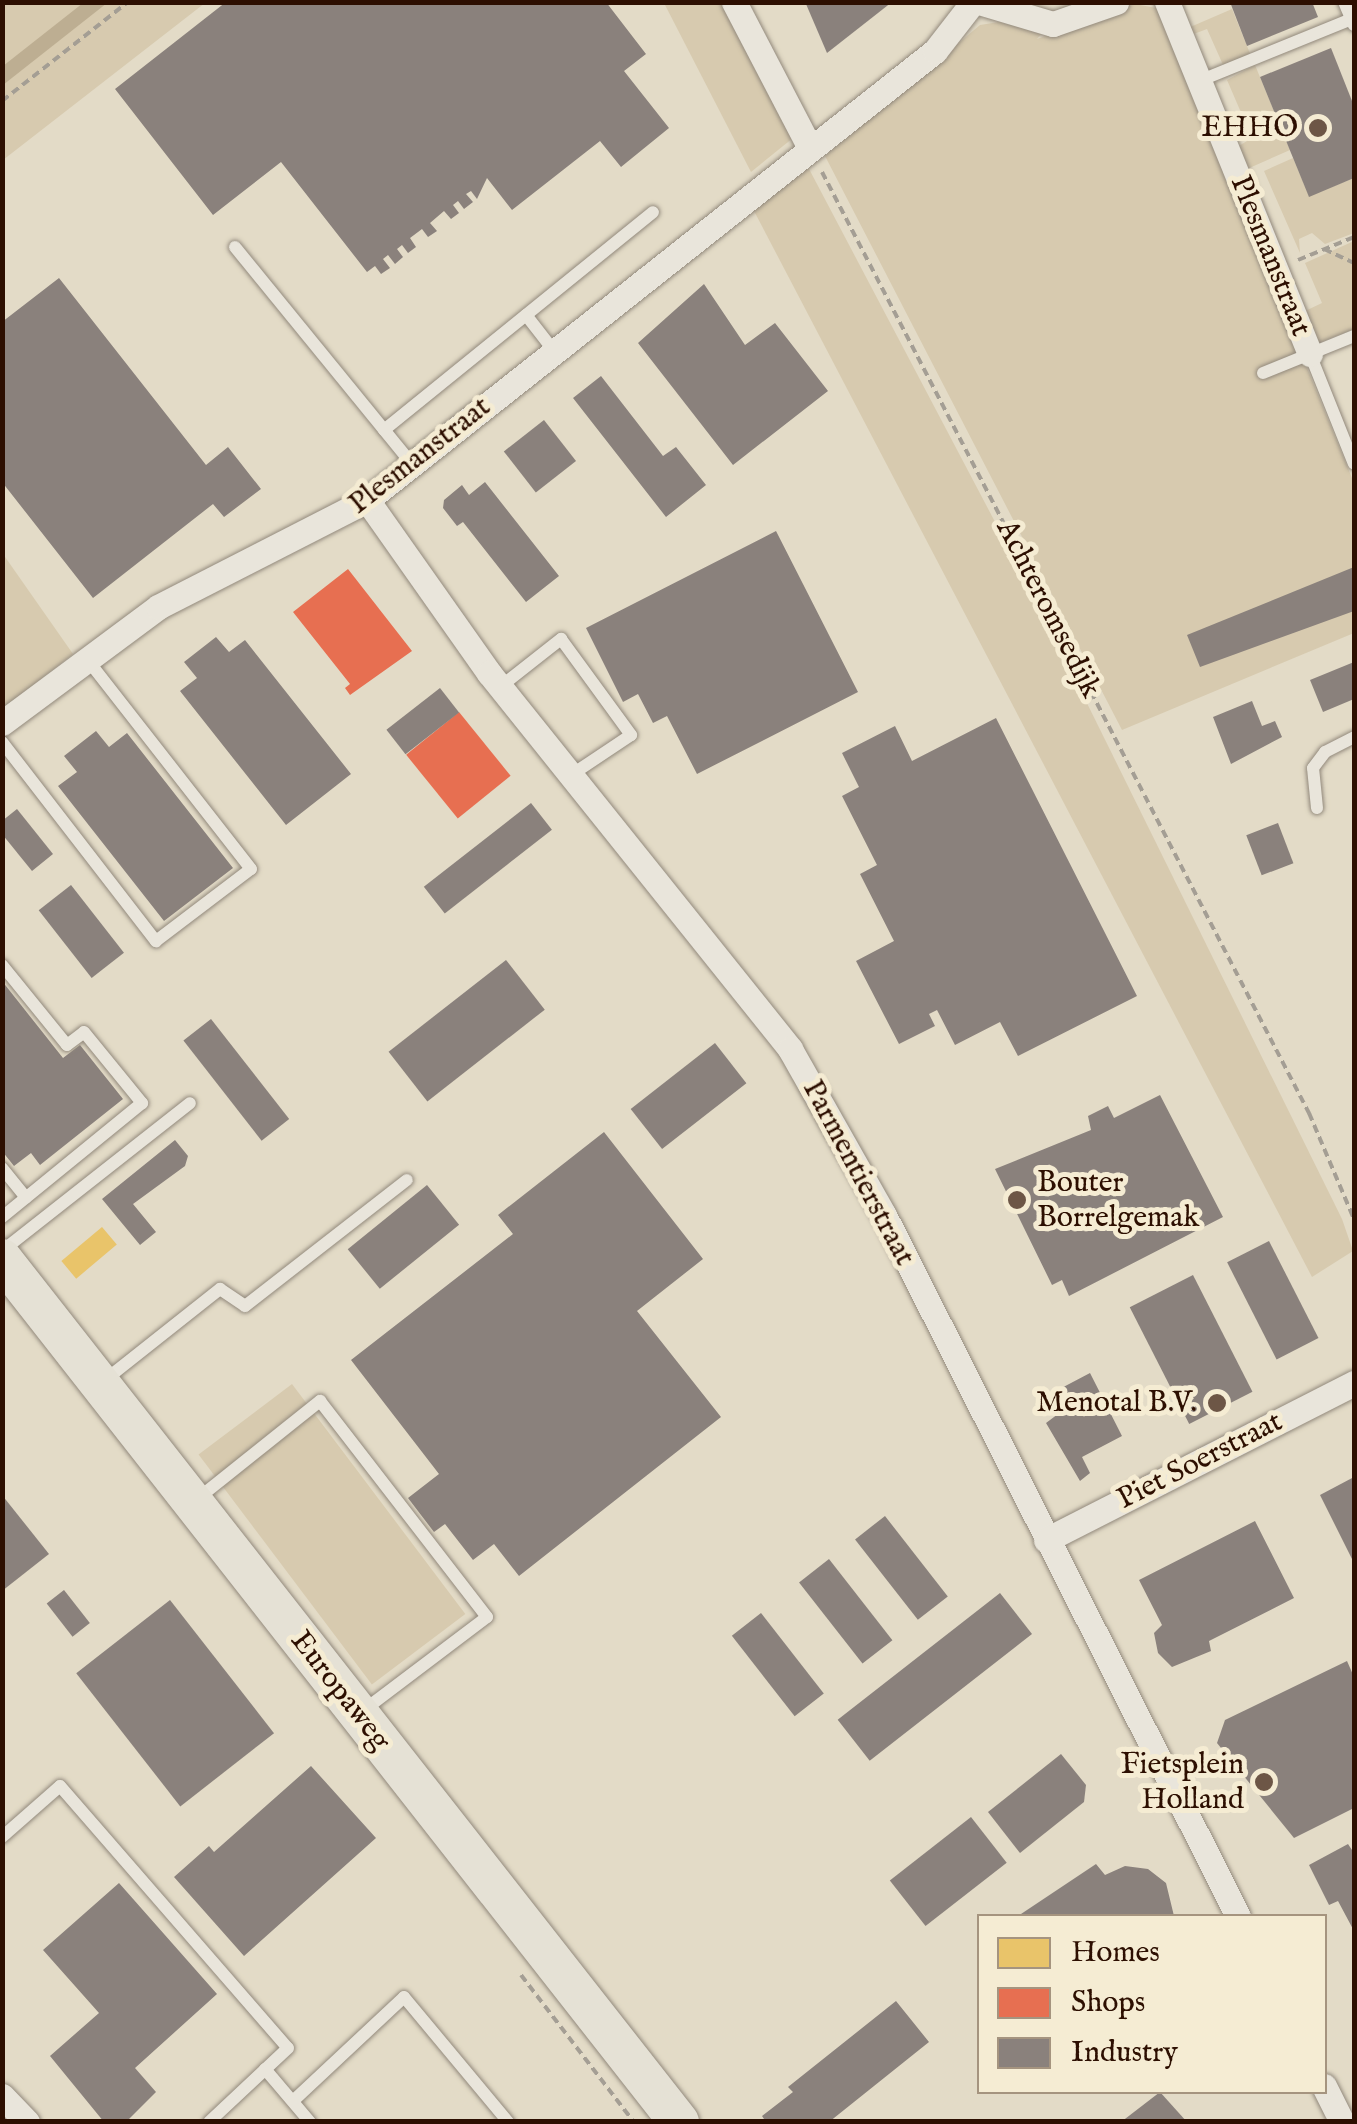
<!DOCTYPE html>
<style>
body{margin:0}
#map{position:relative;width:1357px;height:2124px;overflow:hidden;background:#e3dbc7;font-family:"IM FELL English",serif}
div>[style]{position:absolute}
.green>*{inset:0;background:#d7caaf;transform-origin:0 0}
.water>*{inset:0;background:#bdae92}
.homes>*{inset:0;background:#e9c46a;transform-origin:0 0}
.shops>*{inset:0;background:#e76f51;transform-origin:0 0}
.industry>*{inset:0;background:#8a817c;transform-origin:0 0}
.path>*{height:4px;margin-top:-2px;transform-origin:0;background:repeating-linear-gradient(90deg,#a49e94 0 8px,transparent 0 13px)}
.roads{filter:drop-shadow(0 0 2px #92897c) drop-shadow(0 0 2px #92897c)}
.service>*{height:12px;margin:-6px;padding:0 6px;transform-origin:6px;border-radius:6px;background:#e9e5db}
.minor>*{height:25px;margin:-12.5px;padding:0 12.5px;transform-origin:12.5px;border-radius:12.5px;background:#e9e5db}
.primary>*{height:40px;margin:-20px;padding:0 20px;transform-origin:20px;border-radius:20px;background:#e5e1d5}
.dots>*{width:28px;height:28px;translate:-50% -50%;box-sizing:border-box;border:5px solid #f5ecd3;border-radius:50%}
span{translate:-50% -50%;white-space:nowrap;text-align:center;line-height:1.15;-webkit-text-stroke:10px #f5ecd3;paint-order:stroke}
.poi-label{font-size:30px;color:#2d0f01}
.right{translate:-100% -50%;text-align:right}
.left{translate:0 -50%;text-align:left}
.street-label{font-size:30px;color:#2d0f01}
.frame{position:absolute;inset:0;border:5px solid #2d0f01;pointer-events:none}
.legend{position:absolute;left:977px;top:1914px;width:350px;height:180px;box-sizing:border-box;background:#f5ecd3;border:2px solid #a5947f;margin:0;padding:12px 18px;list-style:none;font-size:30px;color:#2d0f01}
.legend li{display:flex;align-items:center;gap:20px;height:50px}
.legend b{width:50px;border:2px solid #a5947f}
</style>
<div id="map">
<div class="green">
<div style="clip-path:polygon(3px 2px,205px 3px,3px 160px)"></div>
<div style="clip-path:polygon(664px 3px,722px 3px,793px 138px,751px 172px)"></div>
<div style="clip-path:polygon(1135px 4px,1156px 8px,1165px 20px,1354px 483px,1354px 633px,1122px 730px,825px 156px,980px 25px,999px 22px,1042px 33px,1037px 39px)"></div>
<div style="clip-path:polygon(1232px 9px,1251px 56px,1224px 67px,1207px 29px,1191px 35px,1188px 28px)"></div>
<div style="clip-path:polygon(1255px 65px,1290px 150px,1247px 169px,1237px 147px,1252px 138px,1227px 80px)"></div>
<div style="clip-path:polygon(1293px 158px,1309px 196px,1354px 178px,1354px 233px,1325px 244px,1312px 233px,1299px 239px,1300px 253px,1264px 171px)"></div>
<div style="clip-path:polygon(808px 167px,1033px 594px,1342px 1219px,1353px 1251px,1312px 1277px,754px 211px)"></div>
<div style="clip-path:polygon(1354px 241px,1354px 329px,1316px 344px,1303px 312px,1322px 303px,1305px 263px)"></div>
<div style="clip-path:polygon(3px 554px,73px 654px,3px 709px)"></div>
<div style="left:292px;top:1384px;width:288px;height:117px;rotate:53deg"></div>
</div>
<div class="water">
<div style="clip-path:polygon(83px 3px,107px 3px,3px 85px,3px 66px)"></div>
</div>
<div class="homes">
<div style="left:102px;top:1227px;width:23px;height:53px;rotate:50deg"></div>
</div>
<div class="shops">
<div style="clip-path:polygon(348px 569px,412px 651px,350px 695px,345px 688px,350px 684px,293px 612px)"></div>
<div style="left:459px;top:712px;width:82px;height:68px;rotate:51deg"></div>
</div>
<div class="industry">
<div style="clip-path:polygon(226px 2px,606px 2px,646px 54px,624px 71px,669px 128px,621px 167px,600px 141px,512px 210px,487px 178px,477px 199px,471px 191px,466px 194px,473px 202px,464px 209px,458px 201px,453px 205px,459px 213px,451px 219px,444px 211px,430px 223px,437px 231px,428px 237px,422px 229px,410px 238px,416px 247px,408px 253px,402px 245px,397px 249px,403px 257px,395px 264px,388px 255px,383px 259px,390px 268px,381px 274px,375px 266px,367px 272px,281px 162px,213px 215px,115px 89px)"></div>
<div style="clip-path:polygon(892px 2px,827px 53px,806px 4px,809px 2px)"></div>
<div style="clip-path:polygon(1230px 2px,1312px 2px,1318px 17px,1247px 46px)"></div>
<div style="clip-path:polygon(1331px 48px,1354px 106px,1354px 178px,1309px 197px,1260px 77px)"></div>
<div style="clip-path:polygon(59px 278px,206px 465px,228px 447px,261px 489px,224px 517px,213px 504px,93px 598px,2px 482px,2px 322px)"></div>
<div style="clip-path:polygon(704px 284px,745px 345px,775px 323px,828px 391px,733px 465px,638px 343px)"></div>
<div style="clip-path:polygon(601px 376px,663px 456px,676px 447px,706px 485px,666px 517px,573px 398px)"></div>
<div style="left:544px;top:420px;width:52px;height:51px;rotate:52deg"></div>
<div style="clip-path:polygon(485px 482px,559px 576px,526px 602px,463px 522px,457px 526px,443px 508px,444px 500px,462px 485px,469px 495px)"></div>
<div style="clip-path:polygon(776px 531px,858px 692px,697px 774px,667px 716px,653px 723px,638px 694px,623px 702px,586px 628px)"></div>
<div style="clip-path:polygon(1354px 567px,1354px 611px,1200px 667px,1187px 635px)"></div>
<div style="clip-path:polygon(216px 637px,229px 652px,245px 640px,351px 774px,286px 825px,180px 691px,197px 678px,184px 662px)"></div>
<div style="clip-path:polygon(1354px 662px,1354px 699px,1323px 712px,1310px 680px)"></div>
<div style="left:440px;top:688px;width:31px;height:68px;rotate:52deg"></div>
<div style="clip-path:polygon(1252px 701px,1262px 726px,1275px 721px,1282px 737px,1231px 764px,1213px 717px)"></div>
<div style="clip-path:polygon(996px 718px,1137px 996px,1018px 1056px,1000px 1022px,955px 1045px,937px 1010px,929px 1014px,935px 1026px,899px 1044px,856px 961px,894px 941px,860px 874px,877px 865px,842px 796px,859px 787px,842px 753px,895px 726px,912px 761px)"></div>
<div style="clip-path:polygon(96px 731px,109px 747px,127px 733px,233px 868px,164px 921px,58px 786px,77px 772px,64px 756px)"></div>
<div style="left:531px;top:803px;width:34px;height:136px;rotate:52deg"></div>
<div style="clip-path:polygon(17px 809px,53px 854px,32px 871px,2px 834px,2px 821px)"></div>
<div style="left:1278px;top:823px;width:43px;height:34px;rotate:69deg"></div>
<div style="left:71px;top:885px;width:86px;height:41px;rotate:52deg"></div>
<div style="left:506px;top:960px;width:63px;height:149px;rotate:52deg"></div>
<div style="clip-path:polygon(2px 981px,63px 1058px,80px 1045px,123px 1099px,40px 1165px,31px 1153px,14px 1166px,2px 1151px)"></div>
<div style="left:211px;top:1019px;width:127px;height:35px;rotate:52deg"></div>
<div style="left:715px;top:1043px;width:51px;height:107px;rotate:52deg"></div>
<div style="clip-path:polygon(1160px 1095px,1223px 1217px,1069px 1296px,1062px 1280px,1052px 1285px,995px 1169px,1091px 1130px,1088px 1116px,1108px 1106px,1114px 1118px)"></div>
<div style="clip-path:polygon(604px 1132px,703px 1259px,637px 1311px,721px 1417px,519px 1576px,494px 1544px,473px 1560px,445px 1524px,434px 1532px,408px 1498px,439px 1474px,351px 1360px,513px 1234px,498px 1215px)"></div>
<div style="clip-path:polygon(175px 1140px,188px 1156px,185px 1166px,133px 1204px,156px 1232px,140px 1245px,102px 1199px)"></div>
<div style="left:427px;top:1185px;width:51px;height:102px;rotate:51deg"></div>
<div style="left:1269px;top:1241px;width:109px;height:47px;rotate:63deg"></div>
<div style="left:1193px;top:1275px;width:131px;height:71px;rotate:63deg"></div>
<div style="clip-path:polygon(1090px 1373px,1122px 1436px,1082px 1457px,1090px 1473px,1080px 1481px,1046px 1423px,1062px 1411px,1052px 1393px)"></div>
<div style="clip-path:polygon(1354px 1477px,1354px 1563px,1320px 1495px)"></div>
<div style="clip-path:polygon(2px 1495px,49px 1554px,2px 1591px)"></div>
<div style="left:885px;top:1516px;width:102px;height:38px;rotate:52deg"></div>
<div style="clip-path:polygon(1255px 1521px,1294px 1598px,1209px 1641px,1211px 1651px,1172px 1667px,1158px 1653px,1154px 1633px,1162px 1625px,1139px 1580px)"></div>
<div style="left:829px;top:1559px;width:103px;height:38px;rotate:52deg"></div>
<div style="left:64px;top:1590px;width:42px;height:22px;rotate:52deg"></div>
<div style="left:1000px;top:1593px;width:52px;height:206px;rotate:52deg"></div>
<div style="left:170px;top:1600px;width:169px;height:119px;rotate:52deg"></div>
<div style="left:761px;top:1613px;width:102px;height:37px;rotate:52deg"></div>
<div style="clip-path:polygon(1347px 1661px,1354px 1677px,1354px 1808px,1294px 1838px,1217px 1743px,1225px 1720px)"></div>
<div style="clip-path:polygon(1061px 1754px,1086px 1785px,1084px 1802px,1020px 1853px,988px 1812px)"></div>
<div style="clip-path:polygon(311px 1766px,376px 1838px,244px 1956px,174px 1877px,209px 1846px,214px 1852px)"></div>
<div style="left:971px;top:1817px;width:58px;height:103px;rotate:52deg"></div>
<div style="clip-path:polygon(1348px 1844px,1354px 1853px,1354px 1931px,1338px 1901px,1329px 1905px,1309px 1865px)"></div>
<div style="clip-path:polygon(1096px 1864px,1105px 1875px,1125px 1866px,1148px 1869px,1166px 1883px,1174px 1916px,1018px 1916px)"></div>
<div style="clip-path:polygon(119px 1883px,217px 1994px,135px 2068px,156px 2092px,129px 2119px,104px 2122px,50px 2056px,99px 2013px,43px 1950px)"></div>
<div style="clip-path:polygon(896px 2001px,929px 2042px,829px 2122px,766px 2122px,762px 2116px,793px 2092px,788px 2087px)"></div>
<div style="clip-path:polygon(1160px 2092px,1187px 2122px,1121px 2122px)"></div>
</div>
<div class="path">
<div style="left:2px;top:101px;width:160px;rotate:-38.2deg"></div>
<div style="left:822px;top:172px;width:1060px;rotate:62.64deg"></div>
<div style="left:1309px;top:1113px;width:115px;rotate:67deg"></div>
<div style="left:1324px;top:249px;width:33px;rotate:25deg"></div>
<div style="left:1298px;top:260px;width:61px;rotate:-22.3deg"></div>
<div style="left:521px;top:1975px;width:185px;rotate:52.5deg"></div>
</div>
<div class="roads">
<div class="service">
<div style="left:1344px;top:2px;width:25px;rotate:67deg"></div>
<div style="left:1199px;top:81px;width:167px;rotate:-22.1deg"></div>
<div style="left:235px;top:247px;width:280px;rotate:50.8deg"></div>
<div style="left:526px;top:315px;width:46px;rotate:52.1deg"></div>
<div style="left:1310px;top:354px;width:118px;rotate:68.2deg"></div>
<div style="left:1263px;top:373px;width:98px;rotate:-22.1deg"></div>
<div style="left:384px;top:430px;width:346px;rotate:-39deg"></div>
<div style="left:500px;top:687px;width:78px;rotate:-38.2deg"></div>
<div style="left:561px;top:639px;width:119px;rotate:53.9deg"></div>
<div style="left:631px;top:735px;width:72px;rotate:146.3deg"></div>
<div style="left:2px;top:742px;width:252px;rotate:52.3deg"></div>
<div style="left:156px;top:941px;width:119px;rotate:-37.2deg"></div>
<div style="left:251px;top:869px;width:266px;rotate:-128deg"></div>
<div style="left:1317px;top:808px;width:40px;rotate:-95.7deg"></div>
<div style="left:1313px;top:768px;width:20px;rotate:-53deg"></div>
<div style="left:1325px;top:752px;width:33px;rotate:-27deg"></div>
<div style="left:2px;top:965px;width:103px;rotate:50.9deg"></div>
<div style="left:67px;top:1045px;width:21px;rotate:-37deg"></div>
<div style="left:84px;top:1032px;width:92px;rotate:50.8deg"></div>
<div style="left:142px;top:1103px;width:181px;rotate:140.8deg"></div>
<div style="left:2px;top:1168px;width:38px;rotate:51deg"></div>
<div style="left:2px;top:1251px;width:239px;rotate:-38.2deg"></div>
<div style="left:105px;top:1380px;width:147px;rotate:-38.4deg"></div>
<div style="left:220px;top:1289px;width:30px;rotate:34deg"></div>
<div style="left:245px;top:1306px;width:205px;rotate:-37.9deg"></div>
<div style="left:196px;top:1500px;width:159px;rotate:-38.6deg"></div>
<div style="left:320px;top:1401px;width:273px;rotate:52.3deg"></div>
<div style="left:487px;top:1617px;width:154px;rotate:142.9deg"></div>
<div style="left:2px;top:1837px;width:77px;rotate:-41.3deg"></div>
<div style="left:60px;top:1786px;width:347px;rotate:49deg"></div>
<div style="left:288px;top:2048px;width:108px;rotate:136.9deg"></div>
<div style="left:265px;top:2069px;width:70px;rotate:49.7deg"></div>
<div style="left:293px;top:2101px;width:152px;rotate:-43.1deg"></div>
<div style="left:404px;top:1997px;width:163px;rotate:50.2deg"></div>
</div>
<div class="minor">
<div style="left:734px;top:2px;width:165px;rotate:62.5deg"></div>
<div style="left:979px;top:2px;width:77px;rotate:16.6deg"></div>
<div style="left:1053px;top:24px;width:67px;rotate:-19.2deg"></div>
<div style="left:1167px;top:2px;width:380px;rotate:67.9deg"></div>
<div style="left:367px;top:500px;width:212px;rotate:54.8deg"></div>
<div style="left:489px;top:673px;width:482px;rotate:51.3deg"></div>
<div style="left:790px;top:1049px;width:191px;rotate:60.5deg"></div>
<div style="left:884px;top:1215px;width:785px;rotate:63.21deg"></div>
<div style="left:2px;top:723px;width:194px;rotate:-36.6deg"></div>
<div style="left:158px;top:607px;width:235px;rotate:-27.1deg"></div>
<div style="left:367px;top:500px;width:724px;rotate:-38.33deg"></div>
<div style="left:935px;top:51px;width:62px;rotate:-52.2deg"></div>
<div style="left:1046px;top:1540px;width:346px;rotate:-27deg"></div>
<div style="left:1324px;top:2086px;width:40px;rotate:63.4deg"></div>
<div style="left:2px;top:2096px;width:36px;rotate:46deg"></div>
</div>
<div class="primary">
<div style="left:2px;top:1259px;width:1097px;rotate:51.89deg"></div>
</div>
</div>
<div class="dots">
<div style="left:1318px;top:128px;background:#6d5646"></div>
<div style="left:1017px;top:1200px;background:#6d5646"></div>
<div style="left:1217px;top:1403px;background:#6d5646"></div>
<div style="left:1264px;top:1782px;background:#6d5646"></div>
</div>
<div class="poi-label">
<span class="right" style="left:1298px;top:128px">EHHO</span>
<span class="left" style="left:1037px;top:1200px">Bouter<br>Borrelgemak</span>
<span class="right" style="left:1197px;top:1403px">Menotal B.V.</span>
<span class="right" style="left:1244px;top:1782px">Fietsplein<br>Holland</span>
</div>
<div class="street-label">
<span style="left:1270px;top:256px;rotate:68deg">Plesmanstraat</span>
<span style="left:420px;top:456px;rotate:-38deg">Plesmanstraat</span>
<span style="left:1048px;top:609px;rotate:63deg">Achteromsedijk</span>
<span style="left:858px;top:1173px;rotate:62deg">Parmentierstraat</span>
<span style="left:1200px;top:1461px;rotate:-27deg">Piet Soerstraat</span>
<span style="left:340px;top:1691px;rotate:52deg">Europaweg</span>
</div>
<div class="frame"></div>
<ul class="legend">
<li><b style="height:28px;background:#e9c46a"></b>Homes</li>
<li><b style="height:28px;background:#e76f51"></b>Shops</li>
<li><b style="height:28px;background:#8a817c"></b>Industry</li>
</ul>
</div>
